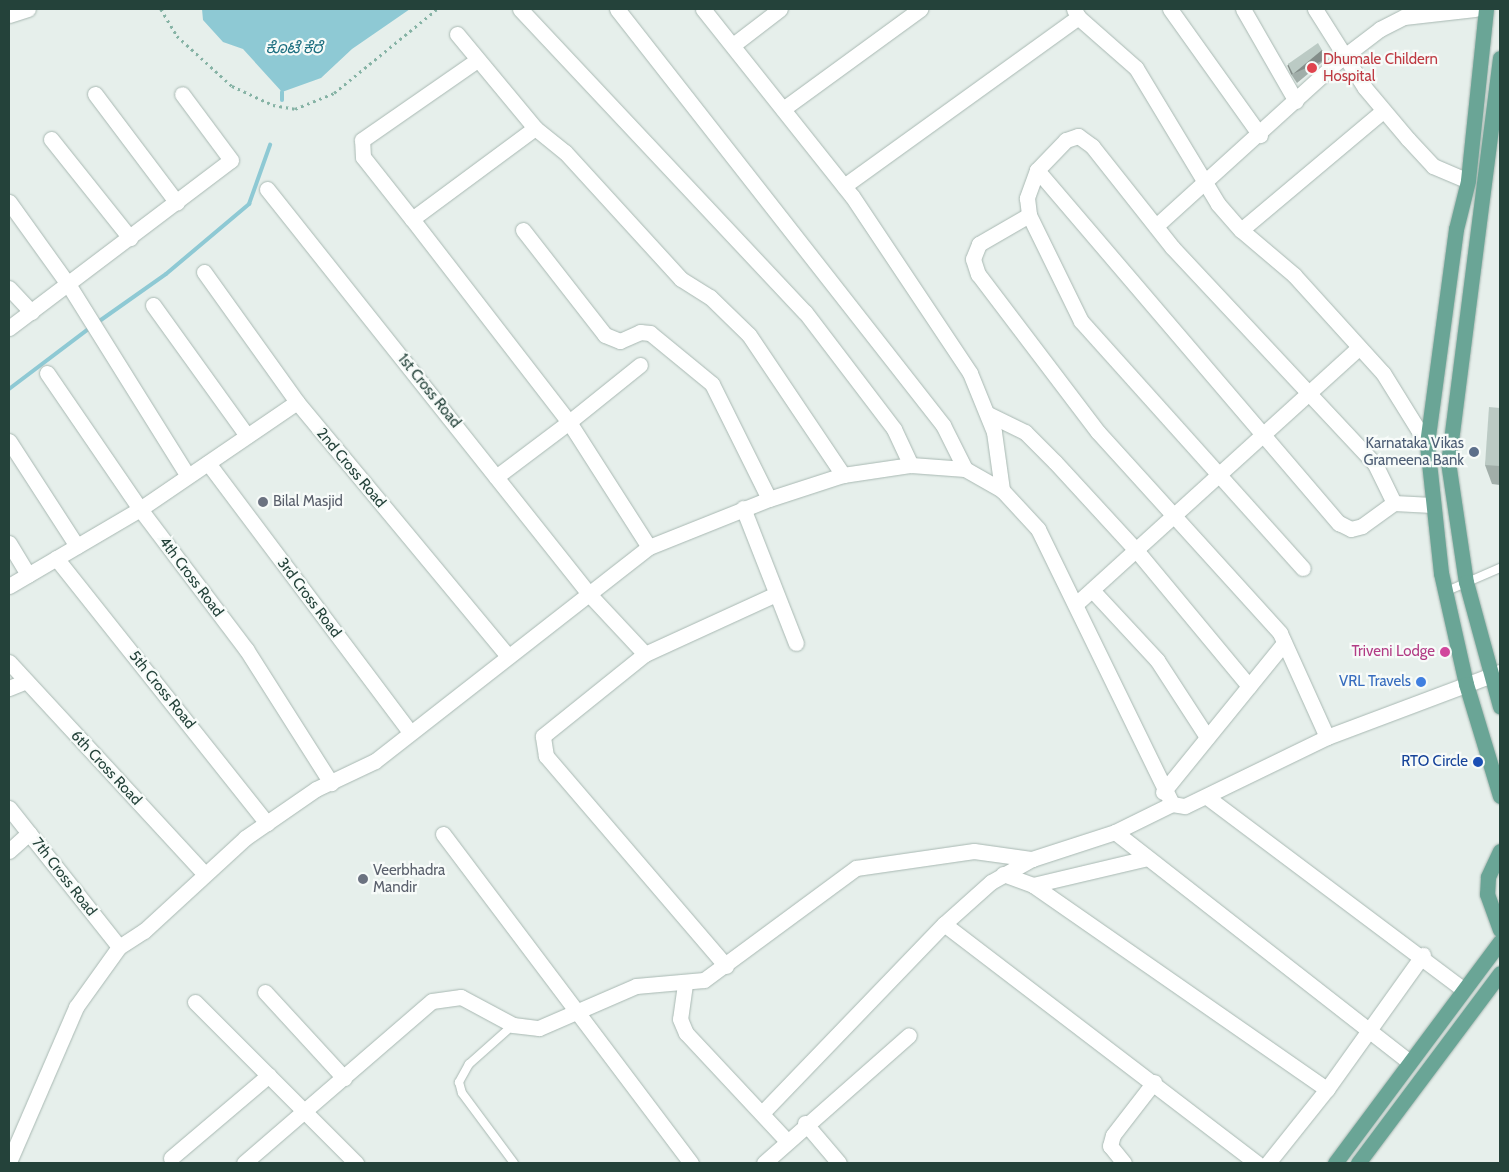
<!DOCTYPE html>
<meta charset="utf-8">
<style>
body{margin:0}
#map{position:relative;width:1509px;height:1172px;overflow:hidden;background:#e6efeb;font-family:Cabin,"Noto Sans Kannada",sans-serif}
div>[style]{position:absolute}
.water>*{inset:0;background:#8ec9d4}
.stream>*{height:4px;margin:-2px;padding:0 2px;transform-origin:2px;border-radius:2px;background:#8ec9d4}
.path>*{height:2.5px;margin-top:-1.25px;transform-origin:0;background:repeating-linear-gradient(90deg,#86b3a5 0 2.5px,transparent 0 6.5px)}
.roads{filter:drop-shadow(0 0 1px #a8b8b2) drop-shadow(0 0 1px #a8b8b2)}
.lane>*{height:8px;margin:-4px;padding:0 4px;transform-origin:4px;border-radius:4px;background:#fff}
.street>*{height:15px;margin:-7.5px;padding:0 7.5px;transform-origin:7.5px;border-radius:7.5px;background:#fff}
.secondary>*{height:15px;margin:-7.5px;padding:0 7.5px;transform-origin:7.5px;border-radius:7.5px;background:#fff}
.primary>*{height:15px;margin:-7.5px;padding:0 7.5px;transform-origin:7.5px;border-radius:7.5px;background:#6aa596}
.wall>*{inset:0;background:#a1aea9}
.shaded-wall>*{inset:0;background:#838d89;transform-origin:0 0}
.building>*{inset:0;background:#bbcac4}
.dots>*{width:14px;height:14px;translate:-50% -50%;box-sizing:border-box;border:2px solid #f7fbf9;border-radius:50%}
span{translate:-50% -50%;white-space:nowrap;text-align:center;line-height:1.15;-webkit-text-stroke:4.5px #f7fbf9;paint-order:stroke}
.health-label{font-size:15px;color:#be3a42}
.left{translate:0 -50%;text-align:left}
.street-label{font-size:15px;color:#24423a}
.service-label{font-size:15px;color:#4e5e75}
.right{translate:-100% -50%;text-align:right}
.worship-label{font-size:15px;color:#5b616d}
.hotel-label{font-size:15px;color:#b23c85}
.shop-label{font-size:15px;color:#366cbe}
.transit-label{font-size:15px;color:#164399}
.water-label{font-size:16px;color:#1c6f80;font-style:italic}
.frame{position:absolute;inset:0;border:10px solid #24423a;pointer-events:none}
</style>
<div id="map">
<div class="water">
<div style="clip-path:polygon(202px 9px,410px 9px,352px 49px,321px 78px,282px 92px,243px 49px,223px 42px,203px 20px)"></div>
</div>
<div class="stream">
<div style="left:282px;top:92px;width:8px;rotate:90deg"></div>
<div style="left:98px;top:322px;width:83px;rotate:-35.2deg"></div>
<div style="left:166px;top:274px;width:109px;rotate:-40.1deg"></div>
<div style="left:249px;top:204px;width:63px;rotate:-70.4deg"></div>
<div style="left:9px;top:389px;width:103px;rotate:-37.1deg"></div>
</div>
<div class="path">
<div style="left:161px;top:9px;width:31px;rotate:59deg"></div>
<div style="left:177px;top:36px;width:74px;rotate:42.3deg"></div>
<div style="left:232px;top:86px;width:45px;rotate:24.9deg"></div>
<div style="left:273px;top:105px;width:22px;rotate:10deg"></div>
<div style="left:295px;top:109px;width:42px;rotate:-22.3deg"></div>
<div style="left:334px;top:93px;width:133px;rotate:-39.2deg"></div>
</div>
<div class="roads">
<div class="lane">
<div style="left:1447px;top:591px;width:58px;rotate:-23.5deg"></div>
<div style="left:513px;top:1025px;width:59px;rotate:138.4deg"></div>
<div style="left:469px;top:1064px;width:21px;rotate:119deg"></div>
<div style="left:459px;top:1082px;width:11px;rotate:75deg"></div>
<div style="left:462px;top:1093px;width:87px;rotate:53.4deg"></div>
</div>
<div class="street">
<div style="left:520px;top:9px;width:416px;rotate:46.8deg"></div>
<div style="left:805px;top:312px;width:147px;rotate:52.7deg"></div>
<div style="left:894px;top:429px;width:40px;rotate:65deg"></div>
<div style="left:617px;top:9px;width:529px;rotate:51.92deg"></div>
<div style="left:943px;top:425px;width:49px;rotate:63.4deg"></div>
<div style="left:703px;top:9px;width:239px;rotate:51.5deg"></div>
<div style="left:852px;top:196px;width:213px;rotate:56.3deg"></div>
<div style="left:970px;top:373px;width:64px;rotate:67.9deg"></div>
<div style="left:994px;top:432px;width:59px;rotate:82.1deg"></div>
<div style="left:1074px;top:9px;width:9px;rotate:63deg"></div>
<div style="left:1078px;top:17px;width:77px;rotate:41.3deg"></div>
<div style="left:1136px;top:68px;width:159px;rotate:58.9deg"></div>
<div style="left:1218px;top:204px;width:35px;rotate:49deg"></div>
<div style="left:1241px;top:230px;width:70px;rotate:40.3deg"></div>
<div style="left:1294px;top:275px;width:132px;rotate:47.8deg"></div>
<div style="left:1383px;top:373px;width:84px;rotate:58.2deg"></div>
<div style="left:1170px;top:9px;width:155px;rotate:54.5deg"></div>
<div style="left:1243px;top:9px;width:106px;rotate:60.1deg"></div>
<div style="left:1315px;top:9px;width:93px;rotate:57.7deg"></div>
<div style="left:1365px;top:88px;width:67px;rotate:49.9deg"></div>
<div style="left:1408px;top:139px;width:37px;rotate:47deg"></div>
<div style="left:1433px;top:166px;width:38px;rotate:23deg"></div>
<div style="left:9px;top:15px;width:20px;rotate:-18deg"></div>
<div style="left:457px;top:34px;width:122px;rotate:50.3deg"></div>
<div style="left:535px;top:128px;width:38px;rotate:39deg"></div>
<div style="left:565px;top:152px;width:172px;rotate:47.6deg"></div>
<div style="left:681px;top:279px;width:34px;rotate:32deg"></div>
<div style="left:710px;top:297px;width:54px;rotate:44.3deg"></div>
<div style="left:749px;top:335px;width:169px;rotate:56.1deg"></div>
<div style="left:733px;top:45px;width:59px;rotate:-37.5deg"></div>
<div style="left:95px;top:94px;width:136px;rotate:53deg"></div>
<div style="left:783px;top:109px;width:170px;rotate:-36.1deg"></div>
<div style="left:535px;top:128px;width:153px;rotate:143.5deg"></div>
<div style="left:412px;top:219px;width:257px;rotate:52.3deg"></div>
<div style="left:569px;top:422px;width:91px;rotate:-38.8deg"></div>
<div style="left:51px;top:139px;width:127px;rotate:51.4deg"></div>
<div style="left:1037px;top:170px;width:30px;rotate:110deg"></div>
<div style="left:1027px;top:198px;width:17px;rotate:83deg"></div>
<div style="left:1029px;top:215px;width:118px;rotate:63.9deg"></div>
<div style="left:1081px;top:321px;width:332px;rotate:48.1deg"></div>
<div style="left:844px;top:186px;width:289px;rotate:-35.8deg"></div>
<div style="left:267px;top:189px;width:517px;rotate:51.51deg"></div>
<div style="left:589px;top:594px;width:82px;rotate:47deg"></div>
<div style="left:9px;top:202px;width:101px;rotate:54.3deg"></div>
<div style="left:68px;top:284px;width:226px;rotate:58deg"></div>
<div style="left:1029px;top:215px;width:58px;rotate:149.9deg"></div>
<div style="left:979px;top:244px;width:16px;rotate:112deg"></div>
<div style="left:973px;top:259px;width:16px;rotate:72deg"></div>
<div style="left:978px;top:274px;width:198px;rotate:52.8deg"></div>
<div style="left:1098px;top:432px;width:271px;rotate:47.8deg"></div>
<div style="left:1280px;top:633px;width:114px;rotate:65.7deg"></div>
<div style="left:412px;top:219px;width:79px;rotate:-128.3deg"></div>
<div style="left:363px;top:157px;width:17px;rotate:-93deg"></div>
<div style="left:362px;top:140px;width:140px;rotate:-34.8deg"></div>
<div style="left:1156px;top:226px;width:246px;rotate:-42.2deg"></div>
<div style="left:1338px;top:61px;width:53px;rotate:-37.3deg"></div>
<div style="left:1380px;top:29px;width:27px;rotate:-27deg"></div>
<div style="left:1404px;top:17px;width:71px;rotate:-6.4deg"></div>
<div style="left:523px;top:230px;width:133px;rotate:52deg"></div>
<div style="left:605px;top:335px;width:16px;rotate:22deg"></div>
<div style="left:620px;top:341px;width:22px;rotate:-24deg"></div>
<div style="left:640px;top:332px;width:10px;rotate:6deg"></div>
<div style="left:650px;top:333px;width:80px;rotate:39.4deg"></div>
<div style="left:712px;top:384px;width:128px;rotate:63.6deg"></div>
<div style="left:1241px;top:230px;width:185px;rotate:-40deg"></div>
<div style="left:204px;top:272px;width:160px;rotate:54.4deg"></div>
<div style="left:297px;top:402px;width:330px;rotate:50.3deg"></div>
<div style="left:9px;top:288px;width:33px;rotate:47deg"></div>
<div style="left:153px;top:305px;width:161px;rotate:54.3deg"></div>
<div style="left:9px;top:328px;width:278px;rotate:-37.1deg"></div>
<div style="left:231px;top:160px;width:82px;rotate:-126.6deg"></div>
<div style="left:47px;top:373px;width:165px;rotate:55.6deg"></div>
<div style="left:140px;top:509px;width:176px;rotate:52.9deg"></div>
<div style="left:246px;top:649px;width:159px;rotate:57.6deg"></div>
<div style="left:988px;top:414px;width:41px;rotate:25.9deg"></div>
<div style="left:1025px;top:432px;width:42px;rotate:45deg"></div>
<div style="left:1055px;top:462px;width:120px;rotate:47.4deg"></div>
<div style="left:1136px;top:550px;width:177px;rotate:50.3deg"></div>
<div style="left:9px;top:441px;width:125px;rotate:57.1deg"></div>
<div style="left:208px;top:463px;width:336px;rotate:53.1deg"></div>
<div style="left:496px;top:477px;width:91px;rotate:-37deg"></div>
<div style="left:569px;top:422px;width:148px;rotate:57.4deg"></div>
<div style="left:1394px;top:503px;width:43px;rotate:-116deg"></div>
<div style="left:1375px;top:464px;width:297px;rotate:-133.1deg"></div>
<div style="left:1172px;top:247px;width:129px;rotate:-128.4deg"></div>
<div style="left:1092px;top:146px;width:17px;rotate:-144deg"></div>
<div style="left:1078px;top:136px;width:13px;rotate:162deg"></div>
<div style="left:1066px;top:140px;width:42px;rotate:134deg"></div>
<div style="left:1037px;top:170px;width:465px;rotate:49.5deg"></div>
<div style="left:1339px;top:523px;width:13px;rotate:27deg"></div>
<div style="left:1351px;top:529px;width:11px;rotate:-15deg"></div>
<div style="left:1362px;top:526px;width:39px;rotate:-36deg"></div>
<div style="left:1394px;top:503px;width:38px;rotate:3deg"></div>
<div style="left:743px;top:508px;width:145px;rotate:68.6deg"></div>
<div style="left:9px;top:543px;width:37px;rotate:59deg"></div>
<div style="left:56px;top:558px;width:339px;rotate:51.5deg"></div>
<div style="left:9px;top:586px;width:152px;rotate:-30.4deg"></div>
<div style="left:140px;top:509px;width:190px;rotate:-34.3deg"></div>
<div style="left:1092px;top:590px;width:96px;rotate:47.1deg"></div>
<div style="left:1157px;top:660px;width:92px;rotate:57deg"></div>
<div style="left:1076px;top:604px;width:382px;rotate:-42.2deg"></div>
<div style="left:9px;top:662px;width:287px;rotate:47.3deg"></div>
<div style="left:9px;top:688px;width:18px;rotate:-22deg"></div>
<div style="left:1163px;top:792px;width:192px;rotate:-50.9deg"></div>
<div style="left:1207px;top:797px;width:321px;rotate:36.9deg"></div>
<div style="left:9px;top:808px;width:177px;rotate:51.6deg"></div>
<div style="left:1115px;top:832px;width:372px;rotate:38deg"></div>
<div style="left:443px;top:834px;width:412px;rotate:53deg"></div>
<div style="left:9px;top:851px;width:27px;rotate:-42deg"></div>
<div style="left:1003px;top:874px;width:32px;rotate:20deg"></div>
<div style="left:1033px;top:885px;width:358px;rotate:34.8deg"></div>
<div style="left:1327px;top:1089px;width:95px;rotate:128.6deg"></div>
<div style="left:1033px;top:885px;width:117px;rotate:-13.3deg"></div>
<div style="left:944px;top:924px;width:394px;rotate:37.4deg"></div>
<div style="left:726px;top:966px;width:277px;rotate:-130.6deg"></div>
<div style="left:546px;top:756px;width:20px;rotate:-99deg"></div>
<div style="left:543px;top:736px;width:131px;rotate:-38.8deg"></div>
<div style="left:645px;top:654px;width:142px;rotate:-24.6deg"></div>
<div style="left:685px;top:984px;width:35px;rotate:98deg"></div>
<div style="left:680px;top:1019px;width:15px;rotate:67deg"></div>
<div style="left:686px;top:1033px;width:148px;rotate:46.9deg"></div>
<div style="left:265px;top:992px;width:117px;rotate:47.4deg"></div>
<div style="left:195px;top:1002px;width:228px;rotate:45deg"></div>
<div style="left:1327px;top:1089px;width:165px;rotate:-54.4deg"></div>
<div style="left:763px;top:1112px;width:261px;rotate:-46.1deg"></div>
<div style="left:944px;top:924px;width:63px;rotate:-41.8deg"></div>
<div style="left:991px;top:882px;width:47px;rotate:-29.3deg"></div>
<div style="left:1032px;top:859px;width:87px;rotate:-18deg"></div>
<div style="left:1115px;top:832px;width:64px;rotate:-26.2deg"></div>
<div style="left:805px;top:1123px;width:52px;rotate:49.6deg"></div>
<div style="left:171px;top:1158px;width:128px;rotate:-40.3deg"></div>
<div style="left:244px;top:1163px;width:248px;rotate:-40.8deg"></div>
<div style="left:432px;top:1001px;width:29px;rotate:-8deg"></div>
<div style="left:461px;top:997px;width:59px;rotate:28.3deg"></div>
<div style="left:513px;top:1025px;width:26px;rotate:7deg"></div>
<div style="left:539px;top:1028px;width:106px;rotate:-23.4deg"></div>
<div style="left:636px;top:986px;width:68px;rotate:-5deg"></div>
<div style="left:704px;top:980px;width:189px;rotate:-36.4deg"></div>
<div style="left:856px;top:868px;width:119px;rotate:-8.2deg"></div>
<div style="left:974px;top:851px;width:59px;rotate:7.9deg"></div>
<div style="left:764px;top:1163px;width:193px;rotate:-41.4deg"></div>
<div style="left:1124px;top:1163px;width:22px;rotate:-129deg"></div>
<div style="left:1110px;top:1146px;width:11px;rotate:-75deg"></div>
<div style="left:1113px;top:1135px;width:67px;rotate:-52.3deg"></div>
</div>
<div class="secondary">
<div style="left:9px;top:1162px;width:169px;rotate:-66.6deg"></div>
<div style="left:76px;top:1007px;width:74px;rotate:-54.4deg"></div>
<div style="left:119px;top:947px;width:30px;rotate:-33deg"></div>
<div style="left:144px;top:931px;width:137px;rotate:-42.6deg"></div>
<div style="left:245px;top:838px;width:86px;rotate:-34.6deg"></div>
<div style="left:316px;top:789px;width:65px;rotate:-25.4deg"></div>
<div style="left:375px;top:761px;width:348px;rotate:-38deg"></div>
<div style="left:649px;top:547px;width:129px;rotate:-21.8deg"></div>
<div style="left:769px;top:499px;width:78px;rotate:-18deg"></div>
<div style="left:843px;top:475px;width:69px;rotate:-8.4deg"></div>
<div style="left:911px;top:465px;width:54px;rotate:4.2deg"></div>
<div style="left:965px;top:469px;width:43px;rotate:29.6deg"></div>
<div style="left:1002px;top:490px;width:53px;rotate:47.3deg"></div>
<div style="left:1038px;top:529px;width:306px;rotate:64deg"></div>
<div style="left:1172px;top:804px;width:13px;rotate:9deg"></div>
<div style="left:1185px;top:806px;width:158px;rotate:-25.9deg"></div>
<div style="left:1327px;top:737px;width:185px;rotate:-20.6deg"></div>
</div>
<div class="primary">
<div style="left:1486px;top:9px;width:173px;rotate:96deg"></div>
<div style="left:1468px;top:181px;width:49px;rotate:104deg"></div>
<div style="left:1456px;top:229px;width:217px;rotate:97.7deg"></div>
<div style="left:1427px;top:444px;width:130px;rotate:83.8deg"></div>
<div style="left:1441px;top:573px;width:114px;rotate:77.3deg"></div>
<div style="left:1466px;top:684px;width:117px;rotate:73.1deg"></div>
<div style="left:1500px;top:58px;width:407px;rotate:97.3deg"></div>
<div style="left:1448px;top:462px;width:121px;rotate:81.5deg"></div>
<div style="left:1466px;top:582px;width:129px;rotate:74.7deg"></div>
<div style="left:1500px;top:851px;width:29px;rotate:115deg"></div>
<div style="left:1488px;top:877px;width:17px;rotate:93deg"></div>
<div style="left:1487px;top:894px;width:38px;rotate:70deg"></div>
<div style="left:1335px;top:1163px;width:276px;rotate:-53.3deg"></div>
<div style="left:1358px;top:1163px;width:237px;rotate:-53.2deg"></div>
</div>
</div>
<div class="wall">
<div style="clip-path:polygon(1322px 50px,1326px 59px,1297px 83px,1291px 74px,1288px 64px)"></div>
<div style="clip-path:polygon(1500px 408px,1500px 485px,1492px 484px,1485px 465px)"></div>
</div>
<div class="shaded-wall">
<div style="left:1322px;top:50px;width:10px;height:38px;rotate:66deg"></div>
</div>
<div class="building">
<div style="clip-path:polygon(1318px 43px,1322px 50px,1293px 74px,1288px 64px)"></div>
<div style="clip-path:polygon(1489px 407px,1500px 408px,1500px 466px,1485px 465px)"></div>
</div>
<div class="dots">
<div style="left:1312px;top:68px;background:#e0444e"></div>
<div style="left:1474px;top:452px;background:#5c6f8a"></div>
<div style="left:263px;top:502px;background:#6b7280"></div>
<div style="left:1445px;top:652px;background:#d1479c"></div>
<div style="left:1421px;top:682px;background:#3f7fe0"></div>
<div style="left:1478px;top:762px;background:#1a4fb4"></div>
<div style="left:363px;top:879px;background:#6b7280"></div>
</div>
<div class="health-label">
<span class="left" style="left:1323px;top:68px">Dhumale Childern<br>Hospital</span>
</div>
<div class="street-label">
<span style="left:429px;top:391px;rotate:51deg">1st Cross Road</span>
<span style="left:351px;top:468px;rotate:50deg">2nd Cross Road</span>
<span style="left:191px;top:577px;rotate:53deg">4th Cross Road</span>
<span style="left:309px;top:598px;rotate:53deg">3rd Cross Road</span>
<span style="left:162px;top:690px;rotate:51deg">5th Cross Road</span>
<span style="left:106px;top:768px;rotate:47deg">6th Cross Road</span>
<span style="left:64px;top:877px;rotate:52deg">7th Cross Road</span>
</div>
<div class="service-label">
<span class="right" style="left:1464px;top:452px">Karnataka Vikas<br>Grameena Bank</span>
</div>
<div class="worship-label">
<span class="left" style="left:273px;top:502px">Bilal Masjid</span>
<span class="left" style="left:373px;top:879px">Veerbhadra<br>Mandir</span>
</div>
<div class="hotel-label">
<span class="right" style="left:1435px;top:652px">Triveni Lodge</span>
</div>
<div class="shop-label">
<span class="right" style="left:1411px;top:682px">VRL Travels</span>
</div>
<div class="transit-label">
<span class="right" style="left:1468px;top:762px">RTO Circle</span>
</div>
<div class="water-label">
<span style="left:294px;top:48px">ಕೊಟೆ ಕೆರೆ</span>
</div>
<div class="frame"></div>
</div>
